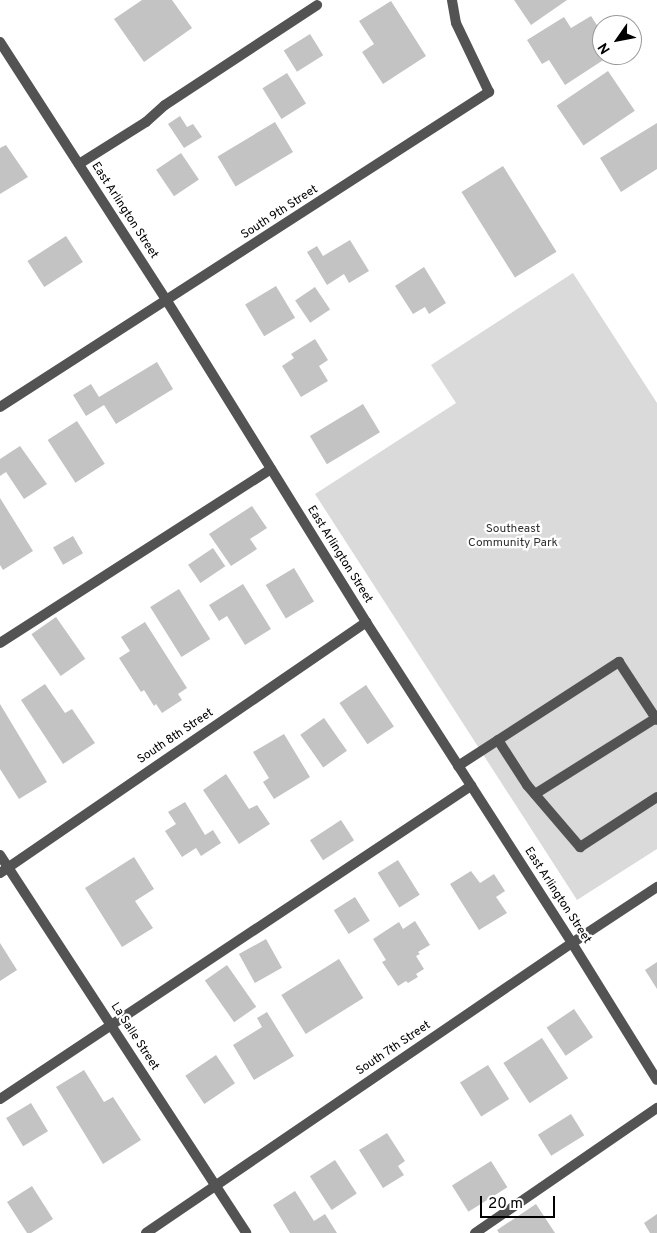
<!DOCTYPE html>
<style>
body{margin:0}
#map{position:relative;width:657px;height:1233px;overflow:hidden;background:#fff;font-family:Overpass,sans-serif}
div>[style]{position:absolute}
.green>*{inset:0;background:#dadada}
.building>*{inset:0;background:#c3c3c3;transform-origin:0 0}
.lane>*{height:10px;margin:-5px;padding:0 5px;transform-origin:5px;border-radius:5px;background:#535353}
.street>*{height:10px;margin:-5px;padding:0 5px;transform-origin:5px;border-radius:5px;background:#535353}
span{translate:-50% -50%;white-space:nowrap;text-align:center;line-height:1.15;-webkit-text-stroke:4.5px #fff;paint-order:stroke}
.street-label{font-size:12px;color:#000}
.park-label{font-size:12px;color:#313131}
.north{position:absolute;left:592px;top:15px;width:50px;height:50px;box-sizing:border-box;background:#fff;border:1px solid #999;border-radius:50%;rotate:237deg;font-size:14px;font-weight:700;line-height:20px;text-align:center;color:#000}
.north::after{content:'';display:block;margin:auto;width:18px;height:22px;background:#000;clip-path:polygon(50% 0,100% 100%,50% 72%,0 100%)}
.scale{position:absolute;left:480px;top:1196px;width:75px;height:22px;box-sizing:border-box;border:2px solid #000;border-top:0;padding-left:6px;font-size:15px;line-height:18px;white-space:nowrap;color:#000;-webkit-text-stroke:4px #fff;paint-order:stroke}
</style>
<div id="map">
<div class="green">
<div style="clip-path:polygon(573px 273px,657px 403px,657px 849px,577px 900px,315px 494px,456px 403px,431px 365px)"></div>
</div>
<div class="building">
<div style="clip-path:polygon(142px 0,172px 0,192px 28px,144px 62px,114px 19px)"></div>
<div style="clip-path:polygon(514px 0,567px 0,531px 25px)"></div>
<div style="clip-path:polygon(391px 1px,426px 56px,383px 84px,362px 52px,374px 44px,359px 21px)"></div>
<div style="clip-path:polygon(591px 16px,602px 33px,602px 55px,611px 55px,565px 85px,549px 60px,542px 64px,527px 40px,564px 17px,571px 28px)"></div>
<div style="left:310px;top:34px;width:25px;height:31px;rotate:58deg"></div>
<div style="left:608px;top:71px;width:48px;height:62px;rotate:56deg"></div>
<div style="left:287px;top:73px;width:36px;height:29px;rotate:58deg"></div>
<div style="clip-path:polygon(180px 116px,187px 127px,193px 124px,202px 137px,184px 148px,168px 124px)"></div>
<div style="left:275px;top:122px;width:35px;height:67px;rotate:59deg"></div>
<div style="clip-path:polygon(657px 123px,657px 169px,621px 192px,600px 158px)"></div>
<div style="clip-path:polygon(6px 145px,28px 177px,0 194px,0 148px)"></div>
<div style="left:181px;top:153px;width:32px;height:30px;rotate:56deg"></div>
<div style="left:503px;top:166px;width:101px;height:49px;rotate:58deg"></div>
<div style="left:66px;top:236px;width:31px;height:46px;rotate:57deg"></div>
<div style="clip-path:polygon(350px 240px,369px 271px,349px 283px,344px 274px,327px 285px,307px 252px,317px 246px,323px 256px)"></div>
<div style="clip-path:polygon(424px 267px,446px 303px,429px 314px,425px 307px,413px 314px,395px 286px)"></div>
<div style="left:276px;top:286px;width:37px;height:36px;rotate:59deg"></div>
<div style="left:315px;top:287px;width:27px;height:24px;rotate:56deg"></div>
<div style="clip-path:polygon(315px 339px,328px 360px,319px 366px,328px 381px,301px 397px,282px 366px,294px 358px,291px 354px)"></div>
<div style="clip-path:polygon(157px 362px,173px 389px,116px 424px,104px 405px,86px 416px,73px 395px,91px 384px,99px 397px)"></div>
<div style="left:363px;top:404px;width:33px;height:62px;rotate:59deg"></div>
<div style="left:77px;top:421px;width:51px;height:35px;rotate:57deg"></div>
<div style="clip-path:polygon(20px 446px,47px 484px,24px 499px,6px 472px,0 476px,0 459px)"></div>
<div style="clip-path:polygon(0 498px,33px 551px,3px 570px,0 565px)"></div>
<div style="clip-path:polygon(252px 506px,267px 528px,250px 539px,257px 549px,231px 566px,209px 534px)"></div>
<div style="left:73px;top:536px;width:20px;height:23px;rotate:60deg"></div>
<div style="left:213px;top:548px;width:22px;height:30px;rotate:56deg"></div>
<div style="left:294px;top:568px;width:39px;height:33px;rotate:59deg"></div>
<div style="clip-path:polygon(243px 584px,271px 629px,245px 645px,227px 616px,219px 621px,209px 605px)"></div>
<div style="left:179px;top:589px;width:59px;height:34px;rotate:58deg"></div>
<div style="left:56px;top:617px;width:51px;height:30px;rotate:55deg"></div>
<div style="clip-path:polygon(145px 622px,187px 688px,178px 694px,182px 700px,162px 713px,156px 704px,154px 706px,144px 690px,141px 692px,119px 658px,130px 651px,121px 637px)"></div>
<div style="clip-path:polygon(45px 684px,65px 713px,72px 709px,95px 743px,63px 764px,21px 700px)"></div>
<div style="left:366px;top:685px;width:50px;height:32px;rotate:56deg"></div>
<div style="clip-path:polygon(0 704px,47px 782px,19px 799px,0 769px)"></div>
<div style="left:324px;top:718px;width:40px;height:29px;rotate:55deg"></div>
<div style="clip-path:polygon(284px 734px,310px 777px,274px 799px,263px 782px,269px 778px,253px 752px)"></div>
<div style="clip-path:polygon(226px 774px,249px 809px,257px 805px,270px 824px,239px 844px,203px 790px)"></div>
<div style="clip-path:polygon(185px 802px,205px 835px,213px 830px,221px 843px,201px 856px,196px 848px,182px 857px,165px 831px,176px 824px,168px 812px)"></div>
<div style="left:341px;top:820px;width:24px;height:37px;rotate:57deg"></div>
<div style="clip-path:polygon(134px 857px,154px 889px,135px 901px,153px 928px,122px 947px,85px 888px)"></div>
<div style="left:398px;top:860px;width:41px;height:24px;rotate:58deg"></div>
<div style="clip-path:polygon(471px 871px,480px 883px,494px 874px,505px 891px,496px 897px,507px 913px,479px 930px,450px 884px)"></div>
<div style="left:355px;top:897px;width:28px;height:25px;rotate:58deg"></div>
<div style="clip-path:polygon(415px 921px,430px 945px,418px 952px,420px 954px,416px 956px,424px 969px,416px 974px,418px 977px,408px 983px,406px 981px,398px 986px,382px 962px,386px 960px,373px 939px,399px 922px,403px 929px)"></div>
<div style="left:266px;top:939px;width:33px;height:31px;rotate:61deg"></div>
<div style="clip-path:polygon(0 943px,17px 970px,0 981px)"></div>
<div style="left:339px;top:959px;width:46px;height:68px;rotate:58deg"></div>
<div style="clip-path:polygon(657px 962px,657px 989px,645px 970px)"></div>
<div style="left:227px;top:965px;width:51px;height:27px;rotate:55deg"></div>
<div style="left:574px;top:1009px;width:34px;height:33px;rotate:56deg"></div>
<div style="clip-path:polygon(267px 1012px,294px 1056px,254px 1080px,233px 1045px,262px 1027px,257px 1018px)"></div>
<div style="left:542px;top:1038px;width:48px;height:46px;rotate:57deg"></div>
<div style="left:216px;top:1055px;width:34px;height:37px;rotate:56deg"></div>
<div style="left:488px;top:1065px;width:40px;height:33px;rotate:58deg"></div>
<div style="clip-path:polygon(84px 1070px,104px 1102px,113px 1097px,141px 1140px,103px 1164px,56px 1087px)"></div>
<div style="left:31px;top:1103px;width:33px;height:29px;rotate:59deg"></div>
<div style="left:571px;top:1114px;width:25px;height:39px;rotate:58deg"></div>
<div style="clip-path:polygon(387px 1133px,405px 1161px,398px 1166px,404px 1175px,383px 1188px,359px 1150px)"></div>
<div style="left:335px;top:1160px;width:40px;height:30px;rotate:57deg"></div>
<div style="left:491px;top:1161px;width:31px;height:46px;rotate:58deg"></div>
<div style="clip-path:polygon(32px 1186px,53px 1219px,31px 1233px,27px 1233px,7px 1202px)"></div>
<div style="clip-path:polygon(295px 1191px,314px 1221px,325px 1214px,337px 1233px,290px 1233px,273px 1205px)"></div>
<div style="clip-path:polygon(536px 1204px,555px 1233px,499px 1233px,497px 1230px)"></div>
<div style="clip-path:polygon(657px 1214px,657px 1233px,650px 1233px,644px 1223px)"></div>
</div>
<div class="lane">
<div style="left:79px;top:164px;width:79px;rotate:-32.1deg"></div>
<div style="left:146px;top:122px;width:25px;rotate:-42deg"></div>
<div style="left:165px;top:105px;width:182px;rotate:-33.3deg"></div>
<div style="left:0;top:643px;width:322px;rotate:-32.7deg"></div>
<div style="left:498px;top:740px;width:54px;rotate:57.2deg"></div>
<div style="left:527px;top:785px;width:82px;rotate:49.5deg"></div>
<div style="left:580px;top:847px;width:92px;rotate:-33deg"></div>
<div style="left:458px;top:766px;width:192px;rotate:-32.9deg"></div>
<div style="left:619px;top:662px;width:69px;rotate:56.8deg"></div>
<div style="left:535px;top:794px;width:143px;rotate:-32.1deg"></div>
<div style="left:0;top:1099px;width:566px;rotate:-33.61deg"></div>
<div style="left:475px;top:1233px;width:221px;rotate:-34.5deg"></div>
</div>
<div class="street">
<div style="left:0;top:42px;width:308px;rotate:57.2deg"></div>
<div style="left:167px;top:301px;width:378px;rotate:58.2deg"></div>
<div style="left:366px;top:622px;width:381px;rotate:57.3deg"></div>
<div style="left:572px;top:943px;width:161px;rotate:58.2deg"></div>
<div style="left:0;top:407px;width:582px;rotate:-32.79deg"></div>
<div style="left:489px;top:92px;width:76px;rotate:-115.6deg"></div>
<div style="left:456px;top:23px;width:23px;rotate:-100deg"></div>
<div style="left:0;top:855px;width:451px;rotate:56.9deg"></div>
<div style="left:0;top:873px;width:444px;rotate:-34.4deg"></div>
<div style="left:146px;top:1233px;width:515px;rotate:-34.25deg"></div>
<div style="left:572px;top:943px;width:102px;rotate:-33.4deg"></div>
</div>
<div class="street-label">
<span style="left:124px;top:211px;rotate:57deg">East Arlington Street</span>
<span style="left:280px;top:213px;rotate:-33deg">South 9th Street</span>
<span style="left:339px;top:555px;rotate:58deg">East Arlington Street</span>
<span style="left:176px;top:737px;rotate:-34deg">South 8th Street</span>
<span style="left:557px;top:896px;rotate:57deg">East Arlington Street</span>
<span style="left:134px;top:1037px;rotate:57deg">La Salle Street</span>
<span style="left:394px;top:1049px;rotate:-34deg">South 7th Street</span>
</div>
<div class="park-label">
<span style="left:513px;top:537px">Southeast<br>Community Park</span>
</div>
<div class="north">N</div>
<div class="scale">20 m</div>
</div>
